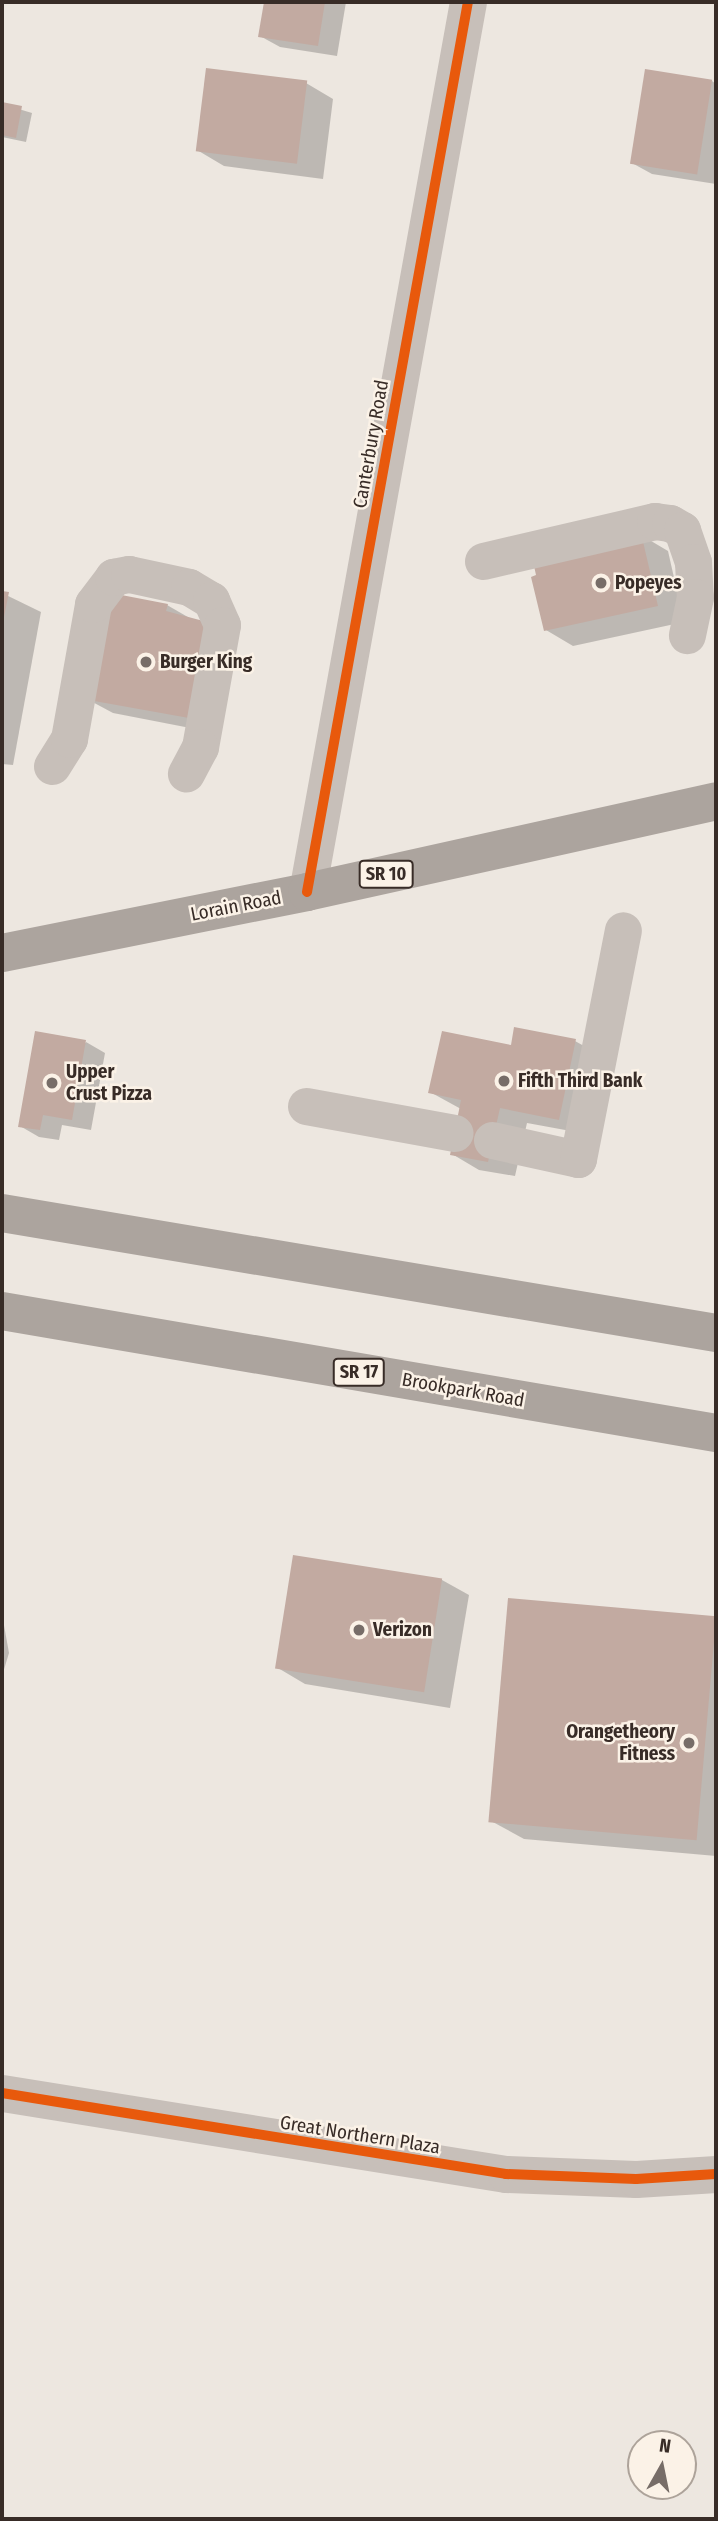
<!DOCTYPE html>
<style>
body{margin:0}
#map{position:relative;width:718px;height:2521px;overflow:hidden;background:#ede7e0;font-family:"Fira Sans Condensed",sans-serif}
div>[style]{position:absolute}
.shadow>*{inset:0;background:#0003}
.building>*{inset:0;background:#c2aaa1;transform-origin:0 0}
.minor>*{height:37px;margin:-18.5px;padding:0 18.5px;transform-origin:18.5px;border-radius:18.5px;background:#c7bfb9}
.major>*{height:38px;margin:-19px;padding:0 19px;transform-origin:19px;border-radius:19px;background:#aca49e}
.cycleway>*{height:10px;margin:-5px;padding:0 5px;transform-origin:5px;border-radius:5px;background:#e8590c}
.dots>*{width:19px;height:19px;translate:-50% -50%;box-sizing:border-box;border:4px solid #fbf2e7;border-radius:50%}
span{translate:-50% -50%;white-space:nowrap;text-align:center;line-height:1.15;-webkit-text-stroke:5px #fbf2e7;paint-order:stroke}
.shield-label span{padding:2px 5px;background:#fbf2e7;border:2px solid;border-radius:5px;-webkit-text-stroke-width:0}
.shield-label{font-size:18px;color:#382c27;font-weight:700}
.street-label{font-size:19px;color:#382c27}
.poi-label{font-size:19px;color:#382c27;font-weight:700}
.left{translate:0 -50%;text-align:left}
.right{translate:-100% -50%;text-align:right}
.frame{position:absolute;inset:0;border:4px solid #382c27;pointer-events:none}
.north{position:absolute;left:627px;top:2430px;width:70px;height:70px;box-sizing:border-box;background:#fbf2e7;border:2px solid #ada39a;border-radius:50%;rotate:9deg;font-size:19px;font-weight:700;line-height:28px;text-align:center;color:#382c27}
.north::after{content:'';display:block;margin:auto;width:24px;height:32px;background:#776d68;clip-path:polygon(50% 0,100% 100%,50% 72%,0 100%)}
</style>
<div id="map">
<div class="shadow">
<div style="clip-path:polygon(266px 2px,346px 2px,337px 56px,280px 47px,260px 36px)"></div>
<div style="clip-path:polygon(712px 81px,716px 84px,716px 184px,652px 174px,632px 163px)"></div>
<div style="clip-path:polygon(306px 83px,333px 99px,323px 179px,224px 166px,197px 150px)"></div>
<div style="clip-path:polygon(2px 104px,32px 113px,26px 142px,2px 137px)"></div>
<div style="clip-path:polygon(641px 535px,668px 551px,684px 622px,573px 646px,546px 630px)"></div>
<div style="clip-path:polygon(2px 593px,41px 612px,13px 765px,2px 764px)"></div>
<div style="clip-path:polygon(167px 605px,193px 620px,216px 733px,113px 713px,85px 698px)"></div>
<div style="clip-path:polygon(575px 1041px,602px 1056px,587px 1134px,527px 1123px,515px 1176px,479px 1170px,452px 1154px,461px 1109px,430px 1092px,512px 1047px)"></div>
<div style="clip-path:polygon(86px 1042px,105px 1053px,91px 1130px,62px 1125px,59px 1140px,39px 1137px,20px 1126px)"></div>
<div style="clip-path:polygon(294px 1557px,442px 1580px,469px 1595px,450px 1708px,305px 1684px,278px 1668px)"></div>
<div style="clip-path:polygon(510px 1600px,716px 1617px,716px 1856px,524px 1839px,491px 1821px)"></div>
<div style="clip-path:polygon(2px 1614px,9px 1653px,2px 1676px)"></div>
</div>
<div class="building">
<div style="clip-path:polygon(264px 2px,325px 2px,318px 46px,258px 37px)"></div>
<div style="left:206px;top:68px;width:102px;height:84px;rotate:7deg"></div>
<div style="left:645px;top:69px;width:68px;height:96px;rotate:9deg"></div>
<div style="clip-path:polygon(2px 102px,22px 106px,16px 138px,2px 135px)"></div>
<div style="clip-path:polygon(641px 533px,658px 606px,544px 631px,531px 577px,536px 575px,532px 557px)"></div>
<div style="clip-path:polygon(2px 591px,9px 592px,3px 622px,2px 622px)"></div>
<div style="clip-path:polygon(111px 593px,168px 604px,166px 611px,207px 622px,189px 718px,83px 699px)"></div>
<div style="clip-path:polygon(514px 1027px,576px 1039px,559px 1120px,500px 1108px,488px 1162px,450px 1155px,461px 1100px,428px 1093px,442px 1031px,511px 1045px)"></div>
<div style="clip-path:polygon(35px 1031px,86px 1040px,72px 1120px,43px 1115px,40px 1130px,18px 1127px)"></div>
<div style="left:293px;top:1555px;width:151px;height:115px;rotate:9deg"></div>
<div style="left:508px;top:1598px;width:209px;height:225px;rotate:5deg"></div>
</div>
<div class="minor">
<div style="left:483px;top:561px;width:177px;rotate:-13.1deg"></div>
<div style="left:655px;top:521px;width:15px;rotate:8deg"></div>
<div style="left:670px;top:523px;width:14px;rotate:30deg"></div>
<div style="left:682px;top:530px;width:34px;rotate:71deg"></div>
<div style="left:693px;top:562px;width:35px;rotate:87deg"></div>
<div style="left:695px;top:597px;width:39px;rotate:102deg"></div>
<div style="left:52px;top:766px;width:32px;rotate:-58deg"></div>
<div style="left:69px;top:739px;width:137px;rotate:-79.9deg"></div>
<div style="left:93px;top:604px;width:34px;rotate:-53deg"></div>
<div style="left:113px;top:577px;width:16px;rotate:-11deg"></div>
<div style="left:129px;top:574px;width:61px;rotate:12.2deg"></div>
<div style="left:189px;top:587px;width:26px;rotate:31deg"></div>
<div style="left:211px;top:600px;width:27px;rotate:66deg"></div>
<div style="left:222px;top:625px;width:124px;rotate:100.2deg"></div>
<div style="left:200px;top:747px;width:30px;rotate:118deg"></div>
<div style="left:307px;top:892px;width:904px;rotate:-79.75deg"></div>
<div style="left:306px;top:1106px;width:151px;rotate:10.3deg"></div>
<div style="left:492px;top:1140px;width:88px;rotate:12.5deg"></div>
<div style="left:578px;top:1159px;width:233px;rotate:-78.9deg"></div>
<div style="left:2px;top:2093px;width:510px;rotate:9.13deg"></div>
<div style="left:506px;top:2174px;width:130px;rotate:2.2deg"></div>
<div style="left:636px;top:2179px;width:80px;rotate:-3.6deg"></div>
</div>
<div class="major">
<div style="left:2px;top:953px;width:311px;rotate:-11.3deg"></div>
<div style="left:307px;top:892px;width:419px;rotate:-12.5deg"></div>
<div style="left:2px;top:1213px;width:724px;rotate:9.54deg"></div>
<div style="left:2px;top:1311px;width:724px;rotate:9.7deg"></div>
</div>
<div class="cycleway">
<div style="left:307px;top:892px;width:904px;rotate:-79.75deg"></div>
<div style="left:2px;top:2093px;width:510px;rotate:9.13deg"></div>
<div style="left:506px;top:2174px;width:130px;rotate:2.2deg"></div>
<div style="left:636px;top:2179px;width:80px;rotate:-3.6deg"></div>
</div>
<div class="dots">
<div style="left:601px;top:583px;background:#776d68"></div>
<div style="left:146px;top:662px;background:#776d68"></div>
<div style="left:504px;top:1081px;background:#776d68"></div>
<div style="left:52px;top:1083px;background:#776d68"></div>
<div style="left:359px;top:1630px;background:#776d68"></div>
<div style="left:689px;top:1743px;background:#776d68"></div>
</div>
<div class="shield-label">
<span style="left:386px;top:874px">SR 10</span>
<span style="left:359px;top:1372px">SR 17</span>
</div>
<div class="street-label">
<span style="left:371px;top:444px;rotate:-80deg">Canterbury Road</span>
<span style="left:236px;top:906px;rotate:-11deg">Lorain Road</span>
<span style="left:463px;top:1390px;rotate:10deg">Brookpark Road</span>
<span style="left:360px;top:2135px;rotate:9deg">Great Northern Plaza</span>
</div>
<div class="poi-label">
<span class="left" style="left:615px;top:583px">Popeyes</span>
<span class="left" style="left:160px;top:662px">Burger King</span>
<span class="left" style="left:66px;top:1083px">Upper<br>Crust Pizza</span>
<span class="left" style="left:518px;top:1081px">Fifth Third Bank</span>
<span class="left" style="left:373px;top:1630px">Verizon</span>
<span class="right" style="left:675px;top:1743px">Orangetheory<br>Fitness</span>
</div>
<div class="frame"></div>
<div class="north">N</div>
</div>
